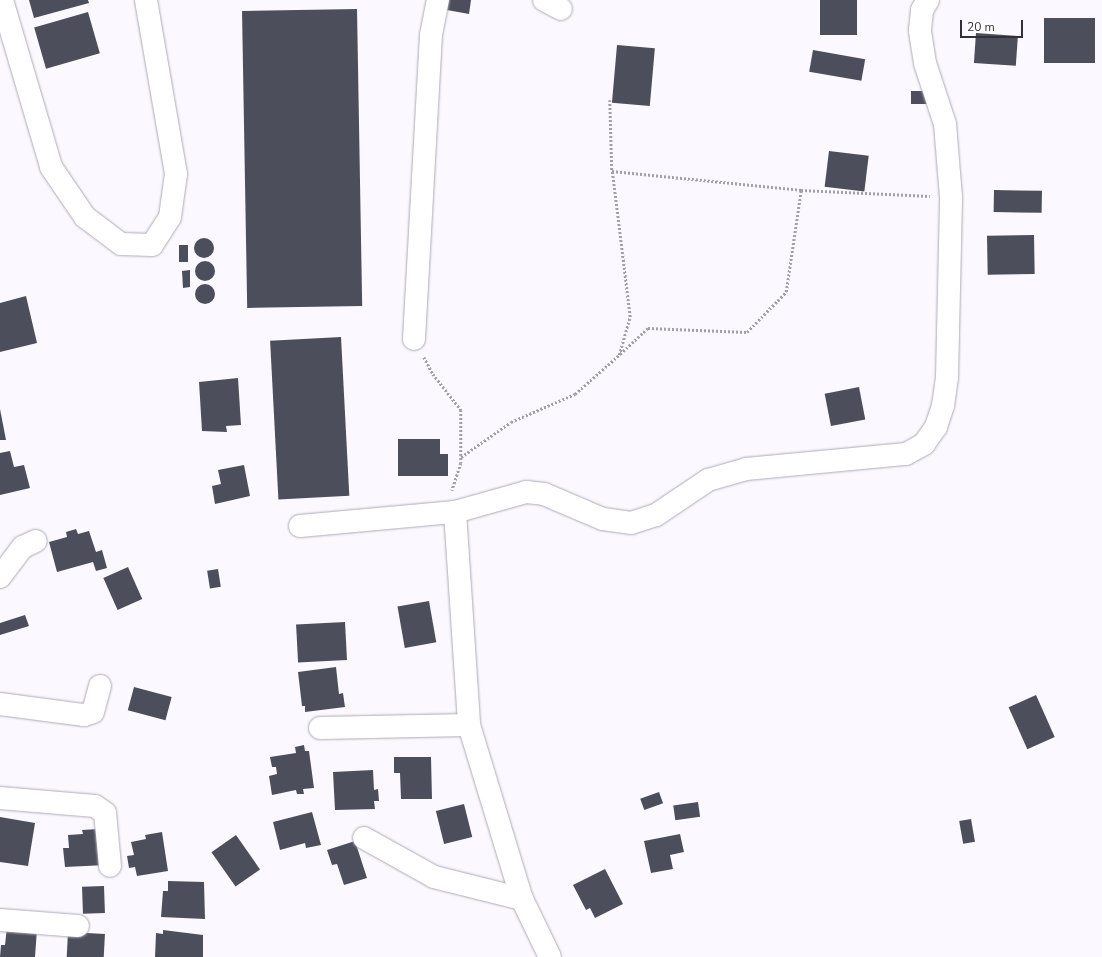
<!DOCTYPE html>
<style>
body{margin:0}
#map{position:relative;width:1102px;height:957px;overflow:hidden;background:#fbf9ff;font-family:"Nunito Sans",sans-serif}
div>[style]{position:absolute}
.building>*{inset:0;background:#4c4f5b;transform-origin:0 0}
.round{border-radius:50%}
.path>*{height:2.5px;margin-top:-1.25px;transform-origin:0;background:repeating-linear-gradient(90deg,#a2a0a6 0 2px,transparent 0 4px)}
.roads{filter:drop-shadow(0 0 1px #aeaab7) drop-shadow(0 0 1px #aeaab7)}
.minor>*{height:22px;margin:-11px;padding:0 11px;transform-origin:11px;border-radius:11px;background:#fff}
span{translate:-50% -50%;white-space:nowrap;text-align:center;line-height:1.15;-webkit-text-stroke:4px #fff;paint-order:stroke}
.scale{position:absolute;left:960px;top:20px;width:63px;height:18px;box-sizing:border-box;border:2px solid #333137;border-top:0;padding-left:5px;font-size:12px;line-height:14px;white-space:nowrap;color:#333137;-webkit-text-stroke:3px #fff;paint-order:stroke}
</style>
<div id="map">
<div class="building">
<div style="clip-path:polygon(29px 0,88px 0,89px 3px,34px 18px)"></div>
<div style="clip-path:polygon(449px 0,471px 0,469px 14px,447px 10px)"></div>
<div style="left:820px;top:0;width:37px;height:35px"></div>
<div style="left:357px;top:9px;width:297px;height:115px;rotate:89deg"></div>
<div style="left:88px;top:12px;width:43px;height:56px;rotate:74deg"></div>
<div style="left:1095px;top:18px;width:45px;height:51px;rotate:90deg"></div>
<div style="left:976px;top:33px;width:42px;height:30px;rotate:4deg"></div>
<div style="left:617px;top:45px;width:38px;height:58px;rotate:5deg"></div>
<div style="left:813px;top:50px;width:53px;height:22px;rotate:10deg"></div>
<div style="left:911px;top:91px;width:18px;height:13px"></div>
<div style="left:829px;top:151px;width:40px;height:36px;rotate:7deg"></div>
<div style="left:994px;top:190px;width:48px;height:22px;rotate:1deg"></div>
<div style="left:1034px;top:235px;width:39px;height:47px;rotate:89deg"></div>
<div class="round" style="left:194px;top:238px;width:20px;height:20px"></div>
<div style="left:179px;top:245px;width:9px;height:17px"></div>
<div class="round" style="left:195px;top:261px;width:20px;height:20px"></div>
<div style="clip-path:polygon(190px 270px,190px 287px,183px 288px,182px 271px)"></div>
<div class="round" style="left:195px;top:284px;width:20px;height:20px"></div>
<div style="clip-path:polygon(26px 296px,37px 343px,0 352px,0 303px)"></div>
<div style="left:341px;top:337px;width:159px;height:71px;rotate:87deg"></div>
<div style="clip-path:polygon(238px 378px,241px 425px,226px 426px,227px 432px,202px 431px,199px 382px)"></div>
<div style="left:859px;top:387px;width:33px;height:35px;rotate:79deg"></div>
<div style="clip-path:polygon(0 409px,6px 440px,0 440px)"></div>
<div style="clip-path:polygon(398px 439px,440px 439px,440px 454px,448px 454px,448px 476px,398px 476px)"></div>
<div style="clip-path:polygon(10px 451px,14px 467px,24px 465px,30px 488px,0 495px,0 453px)"></div>
<div style="clip-path:polygon(244px 465px,250px 496px,215px 504px,212px 486px,221px 484px,218px 470px)"></div>
<div style="clip-path:polygon(76px 529px,78px 534px,89px 531px,96px 552px,102px 550px,107px 568px,96px 571px,93px 562px,57px 572px,49px 542px,67px 537px,66px 532px)"></div>
<div style="left:128px;top:567px;width:35px;height:27px;rotate:66deg"></div>
<div style="left:218px;top:569px;width:18px;height:11px;rotate:81deg"></div>
<div style="left:429px;top:601px;width:42px;height:32px;rotate:80deg"></div>
<div style="clip-path:polygon(25px 615px,29px 626px,0 635px,0 623px)"></div>
<div style="left:345px;top:622px;width:38px;height:49px;rotate:87deg"></div>
<div style="clip-path:polygon(336px 667px,339px 694px,343px 693px,345px 707px,305px 712px,305px 706px,302px 706px,298px 672px)"></div>
<div style="left:134px;top:687px;width:39px;height:24px;rotate:15deg"></div>
<div style="left:1036px;top:695px;width:46px;height:30px;rotate:66deg"></div>
<div style="clip-path:polygon(304px 745px,305px 751px,309px 751px,314px 788px,303px 789px,304px 794px,297px 794px,296px 790px,272px 795px,269px 776px,277px 774px,276px 767px,272px 767px,270px 757px,296px 753px,295px 747px)"></div>
<div style="clip-path:polygon(394px 757px,431px 757px,432px 799px,401px 799px,400px 773px,394px 773px)"></div>
<div style="clip-path:polygon(373px 770px,374px 790px,378px 789px,379px 801px,374px 801px,375px 809px,335px 810px,333px 772px)"></div>
<div style="left:659px;top:792px;width:12px;height:20px;rotate:70deg"></div>
<div style="left:698px;top:802px;width:15px;height:25px;rotate:82deg"></div>
<div style="left:464px;top:804px;width:34px;height:29px;rotate:76deg"></div>
<div style="clip-path:polygon(312px 812px,321px 845px,306px 848px,305px 843px,280px 850px,273px 822px)"></div>
<div style="clip-path:polygon(0 817px,35px 823px,28px 866px,0 862px)"></div>
<div style="left:971px;top:819px;width:23px;height:12px;rotate:80deg"></div>
<div style="clip-path:polygon(98px 829px,106px 865px,65px 867px,63px 848px,69px 848px,68px 835px,83px 834px,82px 830px)"></div>
<div style="clip-path:polygon(162px 832px,168px 871px,137px 876px,135px 867px,129px 868px,127px 856px,134px 855px,131px 842px,146px 839px,145px 835px)"></div>
<div style="clip-path:polygon(680px 834px,684px 852px,670px 855px,673px 869px,651px 873px,644px 841px)"></div>
<div style="left:236px;top:835px;width:42px;height:30px;rotate:55deg"></div>
<div style="clip-path:polygon(355px 841px,367px 878px,344px 885px,337px 864px,332px 865px,327px 850px)"></div>
<div style="clip-path:polygon(605px 869px,623px 904px,595px 918px,590px 908px,586px 910px,573px 885px)"></div>
<div style="clip-path:polygon(168px 881px,204px 882px,205px 919px,161px 917px,163px 891px,168px 891px)"></div>
<div style="left:104px;top:886px;width:27px;height:22px;rotate:88deg"></div>
<div style="clip-path:polygon(7px 927px,37px 929px,35px 957px,0 957px,1px 945px,5px 945px)"></div>
<div style="clip-path:polygon(163px 930px,203px 935px,203px 957px,155px 957px,156px 933px,163px 934px)"></div>
<div style="left:68px;top:932px;width:37px;height:25px;rotate:3deg"></div>
</div>
<div class="path">
<div style="left:610px;top:100px;width:71px;rotate:88.4deg"></div>
<div style="left:620px;top:354px;width:38px;rotate:-43deg"></div>
<div style="left:648px;top:328px;width:99px;rotate:2.3deg"></div>
<div style="left:747px;top:332px;width:56px;rotate:-45.7deg"></div>
<div style="left:786px;top:292px;width:103px;rotate:-81.6deg"></div>
<div style="left:424px;top:357px;width:19px;rotate:62deg"></div>
<div style="left:433px;top:374px;width:46px;rotate:52.1deg"></div>
<div style="left:461px;top:410px;width:53px;rotate:90deg"></div>
<div style="left:461px;top:463px;width:29px;rotate:108deg"></div>
<div style="left:461px;top:457px;width:61px;rotate:-35deg"></div>
<div style="left:511px;top:422px;width:70px;rotate:-23.6deg"></div>
<div style="left:575px;top:394px;width:59px;rotate:-41.6deg"></div>
<div style="left:619px;top:355px;width:40px;rotate:-74deg"></div>
<div style="left:630px;top:317px;width:147px;rotate:-97deg"></div>
<div style="left:612px;top:171px;width:190px;rotate:5.7deg"></div>
<div style="left:801px;top:190px;width:129px;rotate:2.7deg"></div>
</div>
<div class="roads">
<div class="minor">
<div style="left:2px;top:0;width:174px;rotate:73.6deg"></div>
<div style="left:51px;top:167px;width:60px;rotate:55.8deg"></div>
<div style="left:85px;top:217px;width:45px;rotate:36.9deg"></div>
<div style="left:121px;top:244px;width:31px;rotate:2deg"></div>
<div style="left:152px;top:245px;width:33px;rotate:-57deg"></div>
<div style="left:170px;top:217px;width:43px;rotate:-82.1deg"></div>
<div style="left:176px;top:174px;width:177px;rotate:-99.8deg"></div>
<div style="left:544px;top:0;width:19px;rotate:28deg"></div>
<div style="left:414px;top:339px;width:304px;rotate:-86.8deg"></div>
<div style="left:431px;top:35px;width:36px;rotate:-79deg"></div>
<div style="left:455px;top:512px;width:213px;rotate:86.2deg"></div>
<div style="left:469px;top:725px;width:182px;rotate:73.1deg"></div>
<div style="left:522px;top:899px;width:64px;rotate:64.2deg"></div>
<div style="left:300px;top:526px;width:156px;rotate:-5.2deg"></div>
<div style="left:455px;top:512px;width:74px;rotate:-15.7deg"></div>
<div style="left:526px;top:492px;width:18px;rotate:6deg"></div>
<div style="left:544px;top:494px;width:64px;rotate:23deg"></div>
<div style="left:603px;top:519px;width:28px;rotate:8deg"></div>
<div style="left:631px;top:523px;width:26px;rotate:-18deg"></div>
<div style="left:656px;top:515px;width:63px;rotate:-33.9deg"></div>
<div style="left:708px;top:480px;width:40px;rotate:-16deg"></div>
<div style="left:746px;top:469px;width:161px;rotate:-5.4deg"></div>
<div style="left:906px;top:454px;width:21px;rotate:-29deg"></div>
<div style="left:924px;top:444px;width:21px;rotate:-55deg"></div>
<div style="left:936px;top:427px;width:22px;rotate:-72deg"></div>
<div style="left:943px;top:406px;width:29px;rotate:-82deg"></div>
<div style="left:947px;top:377px;width:180px;rotate:-88.7deg"></div>
<div style="left:951px;top:197px;width:73px;rotate:-94.7deg"></div>
<div style="left:945px;top:124px;width:64px;rotate:-108.2deg"></div>
<div style="left:925px;top:63px;width:33px;rotate:-99deg"></div>
<div style="left:920px;top:30px;width:20px;rotate:-84deg"></div>
<div style="left:922px;top:10px;width:12px;rotate:-59deg"></div>
<div style="left:0;top:577px;width:38px;rotate:-53deg"></div>
<div style="left:23px;top:547px;width:14px;rotate:-25deg"></div>
<div style="left:0;top:704px;width:85px;rotate:7.5deg"></div>
<div style="left:84px;top:715px;width:9px;rotate:-18deg"></div>
<div style="left:93px;top:712px;width:27px;rotate:-75deg"></div>
<div style="left:320px;top:728px;width:149px;rotate:-1.2deg"></div>
<div style="left:0;top:798px;width:95px;rotate:4.8deg"></div>
<div style="left:95px;top:806px;width:12px;rotate:35deg"></div>
<div style="left:105px;top:813px;width:53px;rotate:84.6deg"></div>
<div style="left:364px;top:838px;width:80px;rotate:29.1deg"></div>
<div style="left:434px;top:877px;width:91px;rotate:14deg"></div>
<div style="left:0;top:920px;width:78px;rotate:4.4deg"></div>
</div>
</div>
<div class="scale">20 m</div>
</div>
